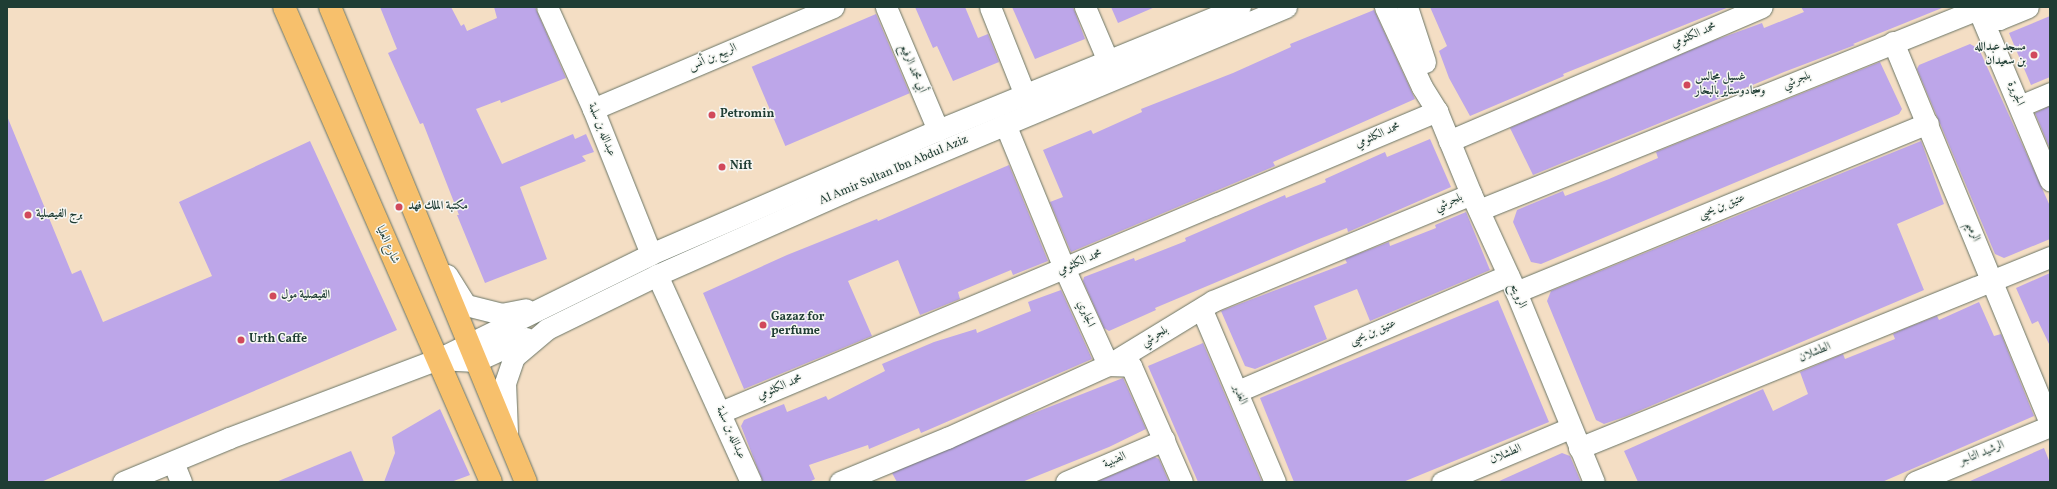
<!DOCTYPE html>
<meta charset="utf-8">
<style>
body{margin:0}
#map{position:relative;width:2057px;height:489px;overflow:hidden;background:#f4dec4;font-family:Vollkorn,Amiri,serif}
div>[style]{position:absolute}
.building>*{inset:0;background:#bda6e9;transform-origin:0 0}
.roads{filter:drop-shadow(0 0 1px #6a7566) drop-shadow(0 0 1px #6a7566)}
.minor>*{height:21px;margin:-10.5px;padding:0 10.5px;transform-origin:10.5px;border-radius:10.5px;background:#fff}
.major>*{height:22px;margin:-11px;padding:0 11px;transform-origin:11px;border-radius:11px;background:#f7c06c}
.dots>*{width:11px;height:11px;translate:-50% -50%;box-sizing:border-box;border:2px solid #f6f6f2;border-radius:50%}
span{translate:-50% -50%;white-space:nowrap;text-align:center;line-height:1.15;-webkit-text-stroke:3px #f6f6f2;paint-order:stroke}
.street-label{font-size:12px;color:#1f3d34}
.poi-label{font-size:12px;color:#1f3d34;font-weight:700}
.right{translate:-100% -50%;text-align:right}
.left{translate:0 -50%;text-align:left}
.frame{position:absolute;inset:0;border:8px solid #1f3d34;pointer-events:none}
</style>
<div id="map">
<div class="building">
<div style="clip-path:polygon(380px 7px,451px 7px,461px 26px,464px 24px,467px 31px,497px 18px,494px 7px,535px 7px,566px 78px,501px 103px,500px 100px,476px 109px,502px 164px,573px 134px,575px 139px,586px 134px,594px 152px,582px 156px,586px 161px,520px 187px,547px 259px,485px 283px,457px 215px,459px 215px,423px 123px,420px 124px,388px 53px,397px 49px)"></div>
<div style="clip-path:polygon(915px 7px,965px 7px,978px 38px,988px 34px,999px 62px,953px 81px,937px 46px,933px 48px)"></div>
<div style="clip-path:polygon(1012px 7px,1073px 7px,1085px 39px,1035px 59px)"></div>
<div style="clip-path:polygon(1111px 7px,1155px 7px,1118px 23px)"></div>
<div style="clip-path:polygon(1430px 7px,1729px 7px,1563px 74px,1564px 76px,1470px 116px,1449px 78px,1439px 51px,1447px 46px)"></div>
<div style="clip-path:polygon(1801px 7px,1942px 8px,1853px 44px,1855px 45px,1784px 72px,1533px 175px,1510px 128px,1710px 42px,1762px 23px,1764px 28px,1804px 12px)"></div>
<div style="clip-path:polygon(1374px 10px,1415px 99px,1273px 162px,1275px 166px,1071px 252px,1050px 202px,1063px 197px,1043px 150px,1091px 130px,1093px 134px,1142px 112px,1141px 109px,1233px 73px,1291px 47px,1290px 44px)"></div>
<div style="left:876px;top:14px;width:86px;height:135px;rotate:67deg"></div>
<div style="clip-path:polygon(2050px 16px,2050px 77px,2031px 85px,2009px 33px)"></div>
<div style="clip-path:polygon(1970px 44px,1979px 49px,2050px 206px,2050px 239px,2004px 258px,1995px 254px,1917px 69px,1919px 65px)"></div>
<div style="clip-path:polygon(1880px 62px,1902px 109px,1899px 114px,1541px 264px,1531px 262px,1513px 222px,1517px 210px,1563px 191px,1565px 196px,1609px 179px,1658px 158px,1656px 152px)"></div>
<div style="clip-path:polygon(2050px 106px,2050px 149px,2035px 113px)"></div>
<div style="clip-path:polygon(7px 116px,72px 274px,81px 270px,103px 322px,212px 276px,179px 202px,310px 141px,397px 330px,41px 482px,7px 482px)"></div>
<div style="clip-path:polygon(1430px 139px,1451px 187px,1348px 232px,1347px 228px,1314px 241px,1155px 308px,1156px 310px,1109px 331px,1104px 328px,1083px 281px,1084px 277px,1134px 258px,1135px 261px,1186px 241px,1185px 238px,1285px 195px,1286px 198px,1326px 182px,1325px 179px,1385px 152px,1387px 157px)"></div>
<div style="clip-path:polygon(1921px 141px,1944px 204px,1897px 224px,1924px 290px,1627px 416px,1604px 424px,1596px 420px,1547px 301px,1551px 291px)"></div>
<div style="clip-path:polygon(1009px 165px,1048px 261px,1013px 275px,1011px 270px,958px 292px,960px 299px,920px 315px,898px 260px,848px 281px,872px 336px,744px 389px,703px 293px,787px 255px,877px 219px,878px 221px)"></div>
<div style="clip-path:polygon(1466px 212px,1490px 270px,1370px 321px,1357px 289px,1314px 306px,1327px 339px,1255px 369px,1245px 366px,1221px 311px,1347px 263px,1345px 259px,1389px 242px,1390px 246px,1436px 228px,1435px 225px)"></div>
<div style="clip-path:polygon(2050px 273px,2050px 346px,2038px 321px,2032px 324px,2016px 288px)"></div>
<div style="clip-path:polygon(1061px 290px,1092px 359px,921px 433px,919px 428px,869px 449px,868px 445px,809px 465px,815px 479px,809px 482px,763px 482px,741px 426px,744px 420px,784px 404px,787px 412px,826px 396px,828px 400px,885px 371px,882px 364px,934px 342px,976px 329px,977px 333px,1031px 311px,1028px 302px)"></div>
<div style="clip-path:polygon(1498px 300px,1549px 422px,1403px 482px,1294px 482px,1260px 398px)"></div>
<div style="clip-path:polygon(1979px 302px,1994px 336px,2001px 334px,2034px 416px,1882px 482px,1638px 482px,1624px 451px,1763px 389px,1773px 411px,1808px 394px,1800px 372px,1843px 354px,1845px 359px,1895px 339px,1893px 334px,1904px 329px,1937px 316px,1939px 320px)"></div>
<div style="clip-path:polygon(1203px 343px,1262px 482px,1198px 482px,1148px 366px)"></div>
<div style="clip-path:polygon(1123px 378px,1146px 429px,1109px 447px,1022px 482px,897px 482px,892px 473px,1016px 420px)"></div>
<div style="clip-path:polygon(440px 409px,470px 475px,451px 482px,384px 482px,395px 453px,392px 437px)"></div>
<div style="clip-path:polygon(2044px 448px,2050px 463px,2050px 482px,1968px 482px)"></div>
<div style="clip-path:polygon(351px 451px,364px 482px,276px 482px)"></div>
<div style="clip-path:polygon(1562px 453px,1570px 456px,1581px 482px,1497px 482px)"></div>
<div style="clip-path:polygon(1155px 457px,1159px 459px,1169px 482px,1096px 482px)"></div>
</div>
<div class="roads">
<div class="minor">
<div style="left:547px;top:7px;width:112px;rotate:65.7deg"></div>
<div style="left:593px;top:109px;width:156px;rotate:68.2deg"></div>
<div style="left:886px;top:7px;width:134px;rotate:67.1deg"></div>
<div style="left:990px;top:7px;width:95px;rotate:68.3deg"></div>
<div style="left:1085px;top:7px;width:59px;rotate:66.9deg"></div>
<div style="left:1385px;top:7px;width:88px;rotate:65.2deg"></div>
<div style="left:1422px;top:87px;width:28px;rotate:58deg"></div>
<div style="left:1437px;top:111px;width:90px;rotate:67.7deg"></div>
<div style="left:1471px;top:194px;width:108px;rotate:65.3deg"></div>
<div style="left:1516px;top:292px;width:205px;rotate:67.7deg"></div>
<div style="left:1407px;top:7px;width:58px;rotate:71.9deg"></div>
<div style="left:1994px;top:7px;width:13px;rotate:67deg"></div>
<div style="left:1999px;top:19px;width:31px;rotate:-22deg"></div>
<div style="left:1978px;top:9px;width:186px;rotate:67.2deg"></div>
<div style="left:1893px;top:42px;width:411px;rotate:67.6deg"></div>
<div style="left:2020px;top:106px;width:33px;rotate:-23deg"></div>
<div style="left:593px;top:109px;width:261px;rotate:-23deg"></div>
<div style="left:1005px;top:124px;width:158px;rotate:67.7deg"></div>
<div style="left:1065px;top:270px;width:104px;rotate:65.6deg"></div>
<div style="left:1108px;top:365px;width:23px;rotate:2deg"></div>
<div style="left:1131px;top:366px;width:127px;rotate:66.3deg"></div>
<div style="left:1449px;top:141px;width:340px;rotate:-23.2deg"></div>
<div style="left:1479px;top:210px;width:543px;rotate:-21.94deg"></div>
<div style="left:447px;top:275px;width:36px;rotate:58deg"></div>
<div style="left:466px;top:305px;width:36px;rotate:14deg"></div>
<div style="left:501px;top:314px;width:25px;rotate:-11deg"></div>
<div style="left:657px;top:275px;width:227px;rotate:65.6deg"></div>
<div style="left:1516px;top:292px;width:445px;rotate:-22.3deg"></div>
<div style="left:1202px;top:310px;width:187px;rotate:67deg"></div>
<div style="left:438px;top:359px;width:237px;rotate:-26.2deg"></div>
<div style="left:651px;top:254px;width:313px;rotate:-23.4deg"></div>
<div style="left:938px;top:130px;width:326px;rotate:-22.2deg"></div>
<div style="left:1238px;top:391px;width:294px;rotate:-23.2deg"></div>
<div style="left:721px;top:412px;width:777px;rotate:-22.8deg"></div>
<div style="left:507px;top:432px;width:49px;rotate:-92.3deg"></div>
<div style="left:505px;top:383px;width:28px;rotate:-71deg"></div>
<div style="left:514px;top:357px;width:43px;rotate:-40.3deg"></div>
<div style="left:547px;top:329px;width:123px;rotate:-26.1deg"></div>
<div style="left:657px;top:275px;width:205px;rotate:-23.9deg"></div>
<div style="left:844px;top:192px;width:479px;rotate:-22.7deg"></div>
<div style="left:1579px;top:448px;width:508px;rotate:-22.07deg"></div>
<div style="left:173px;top:462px;width:22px;rotate:68deg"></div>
<div style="left:123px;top:482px;width:115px;rotate:-22.5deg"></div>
<div style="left:229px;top:438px;width:223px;rotate:-20.7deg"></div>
<div style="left:438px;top:359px;width:38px;rotate:3deg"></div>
<div style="left:476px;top:361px;width:55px;rotate:-24.7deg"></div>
<div style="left:840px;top:482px;width:116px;rotate:-22.4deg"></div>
<div style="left:947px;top:438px;width:177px;rotate:-24.4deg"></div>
<div style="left:1108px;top:365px;width:123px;rotate:-31.4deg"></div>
<div style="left:1213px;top:301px;width:279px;rotate:-22.5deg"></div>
<div style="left:1066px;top:482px;width:107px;rotate:-23.2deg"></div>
<div style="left:1442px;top:482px;width:139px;rotate:-22.9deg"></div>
<div style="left:1915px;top:482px;width:146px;rotate:-22.5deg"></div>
</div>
<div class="major">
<div style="left:284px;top:7px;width:518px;rotate:66.45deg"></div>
<div style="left:330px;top:7px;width:514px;rotate:67.58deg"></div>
</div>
</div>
<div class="dots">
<div style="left:2034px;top:55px;background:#d1495b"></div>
<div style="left:1687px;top:85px;background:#d1495b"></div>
<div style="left:712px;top:115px;background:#d1495b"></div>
<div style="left:722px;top:167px;background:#d1495b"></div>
<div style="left:399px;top:207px;background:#d1495b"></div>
<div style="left:28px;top:215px;background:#d1495b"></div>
<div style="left:273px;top:296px;background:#d1495b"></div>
<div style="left:763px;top:325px;background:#d1495b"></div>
<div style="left:241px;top:340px;background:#d1495b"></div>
</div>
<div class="street-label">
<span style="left:1694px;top:36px;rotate:-23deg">محمد الكلثومي</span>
<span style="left:713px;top:58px;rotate:-23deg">الربيع بن أنس</span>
<span style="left:912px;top:69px;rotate:67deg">أبي محمد الرفيع</span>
<span style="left:1797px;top:81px;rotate:-22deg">بلجرشي</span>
<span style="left:2015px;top:94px;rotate:67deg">الجريرة</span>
<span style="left:601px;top:130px;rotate:68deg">عبدالله بن سلمة</span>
<span style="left:1378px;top:136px;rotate:-23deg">محمد الكلثومي</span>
<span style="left:894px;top:171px;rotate:-23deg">Al Amir Sultan Ibn Abdul Aziz</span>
<span style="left:1449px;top:203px;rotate:-23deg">بلجرشي</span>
<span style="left:1722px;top:207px;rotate:-22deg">عتيق بن يحيى</span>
<span style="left:1972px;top:232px;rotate:68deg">الرميم</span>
<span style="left:387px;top:245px;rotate:66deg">شارع العليا</span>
<span style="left:1080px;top:263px;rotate:-23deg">محمد الكلثومي</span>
<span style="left:1517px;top:296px;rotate:67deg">الرويتع</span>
<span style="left:1085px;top:314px;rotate:66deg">الجابري</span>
<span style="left:1373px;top:333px;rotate:-23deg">عتيق بن يحيى</span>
<span style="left:1155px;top:337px;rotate:-31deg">بلجرشي</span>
<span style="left:1815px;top:353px;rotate:-22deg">الطشلان</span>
<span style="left:780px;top:388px;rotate:-23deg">محمد الكلثومي</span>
<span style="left:1239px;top:395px;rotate:67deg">الغدير</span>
<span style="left:730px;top:433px;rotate:66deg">عبدالله بن سلمة</span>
<span style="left:1982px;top:454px;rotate:-22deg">الرشيد التاجر</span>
<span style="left:1506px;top:455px;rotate:-23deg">الطشلان</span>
<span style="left:1115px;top:461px;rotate:-24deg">الضبية</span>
</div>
<div class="poi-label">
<span class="right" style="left:2026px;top:55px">مسجد عبدالله<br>بن سعيدان</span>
<span class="left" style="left:1695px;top:85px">غسيل مجالس<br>وسجادوستاير بالبخار</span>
<span class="left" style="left:720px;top:115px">Petromin</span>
<span class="left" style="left:730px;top:167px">Nift</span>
<span class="left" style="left:408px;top:207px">مكتبة الملك فهد</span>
<span class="left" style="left:36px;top:215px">برج الفيصلية</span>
<span class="left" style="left:281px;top:296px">الفيصلية مول</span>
<span class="left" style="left:771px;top:325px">Gazaz for<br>perfume</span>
<span class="left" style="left:249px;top:340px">Urth Caffe</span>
</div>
<div class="frame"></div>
</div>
